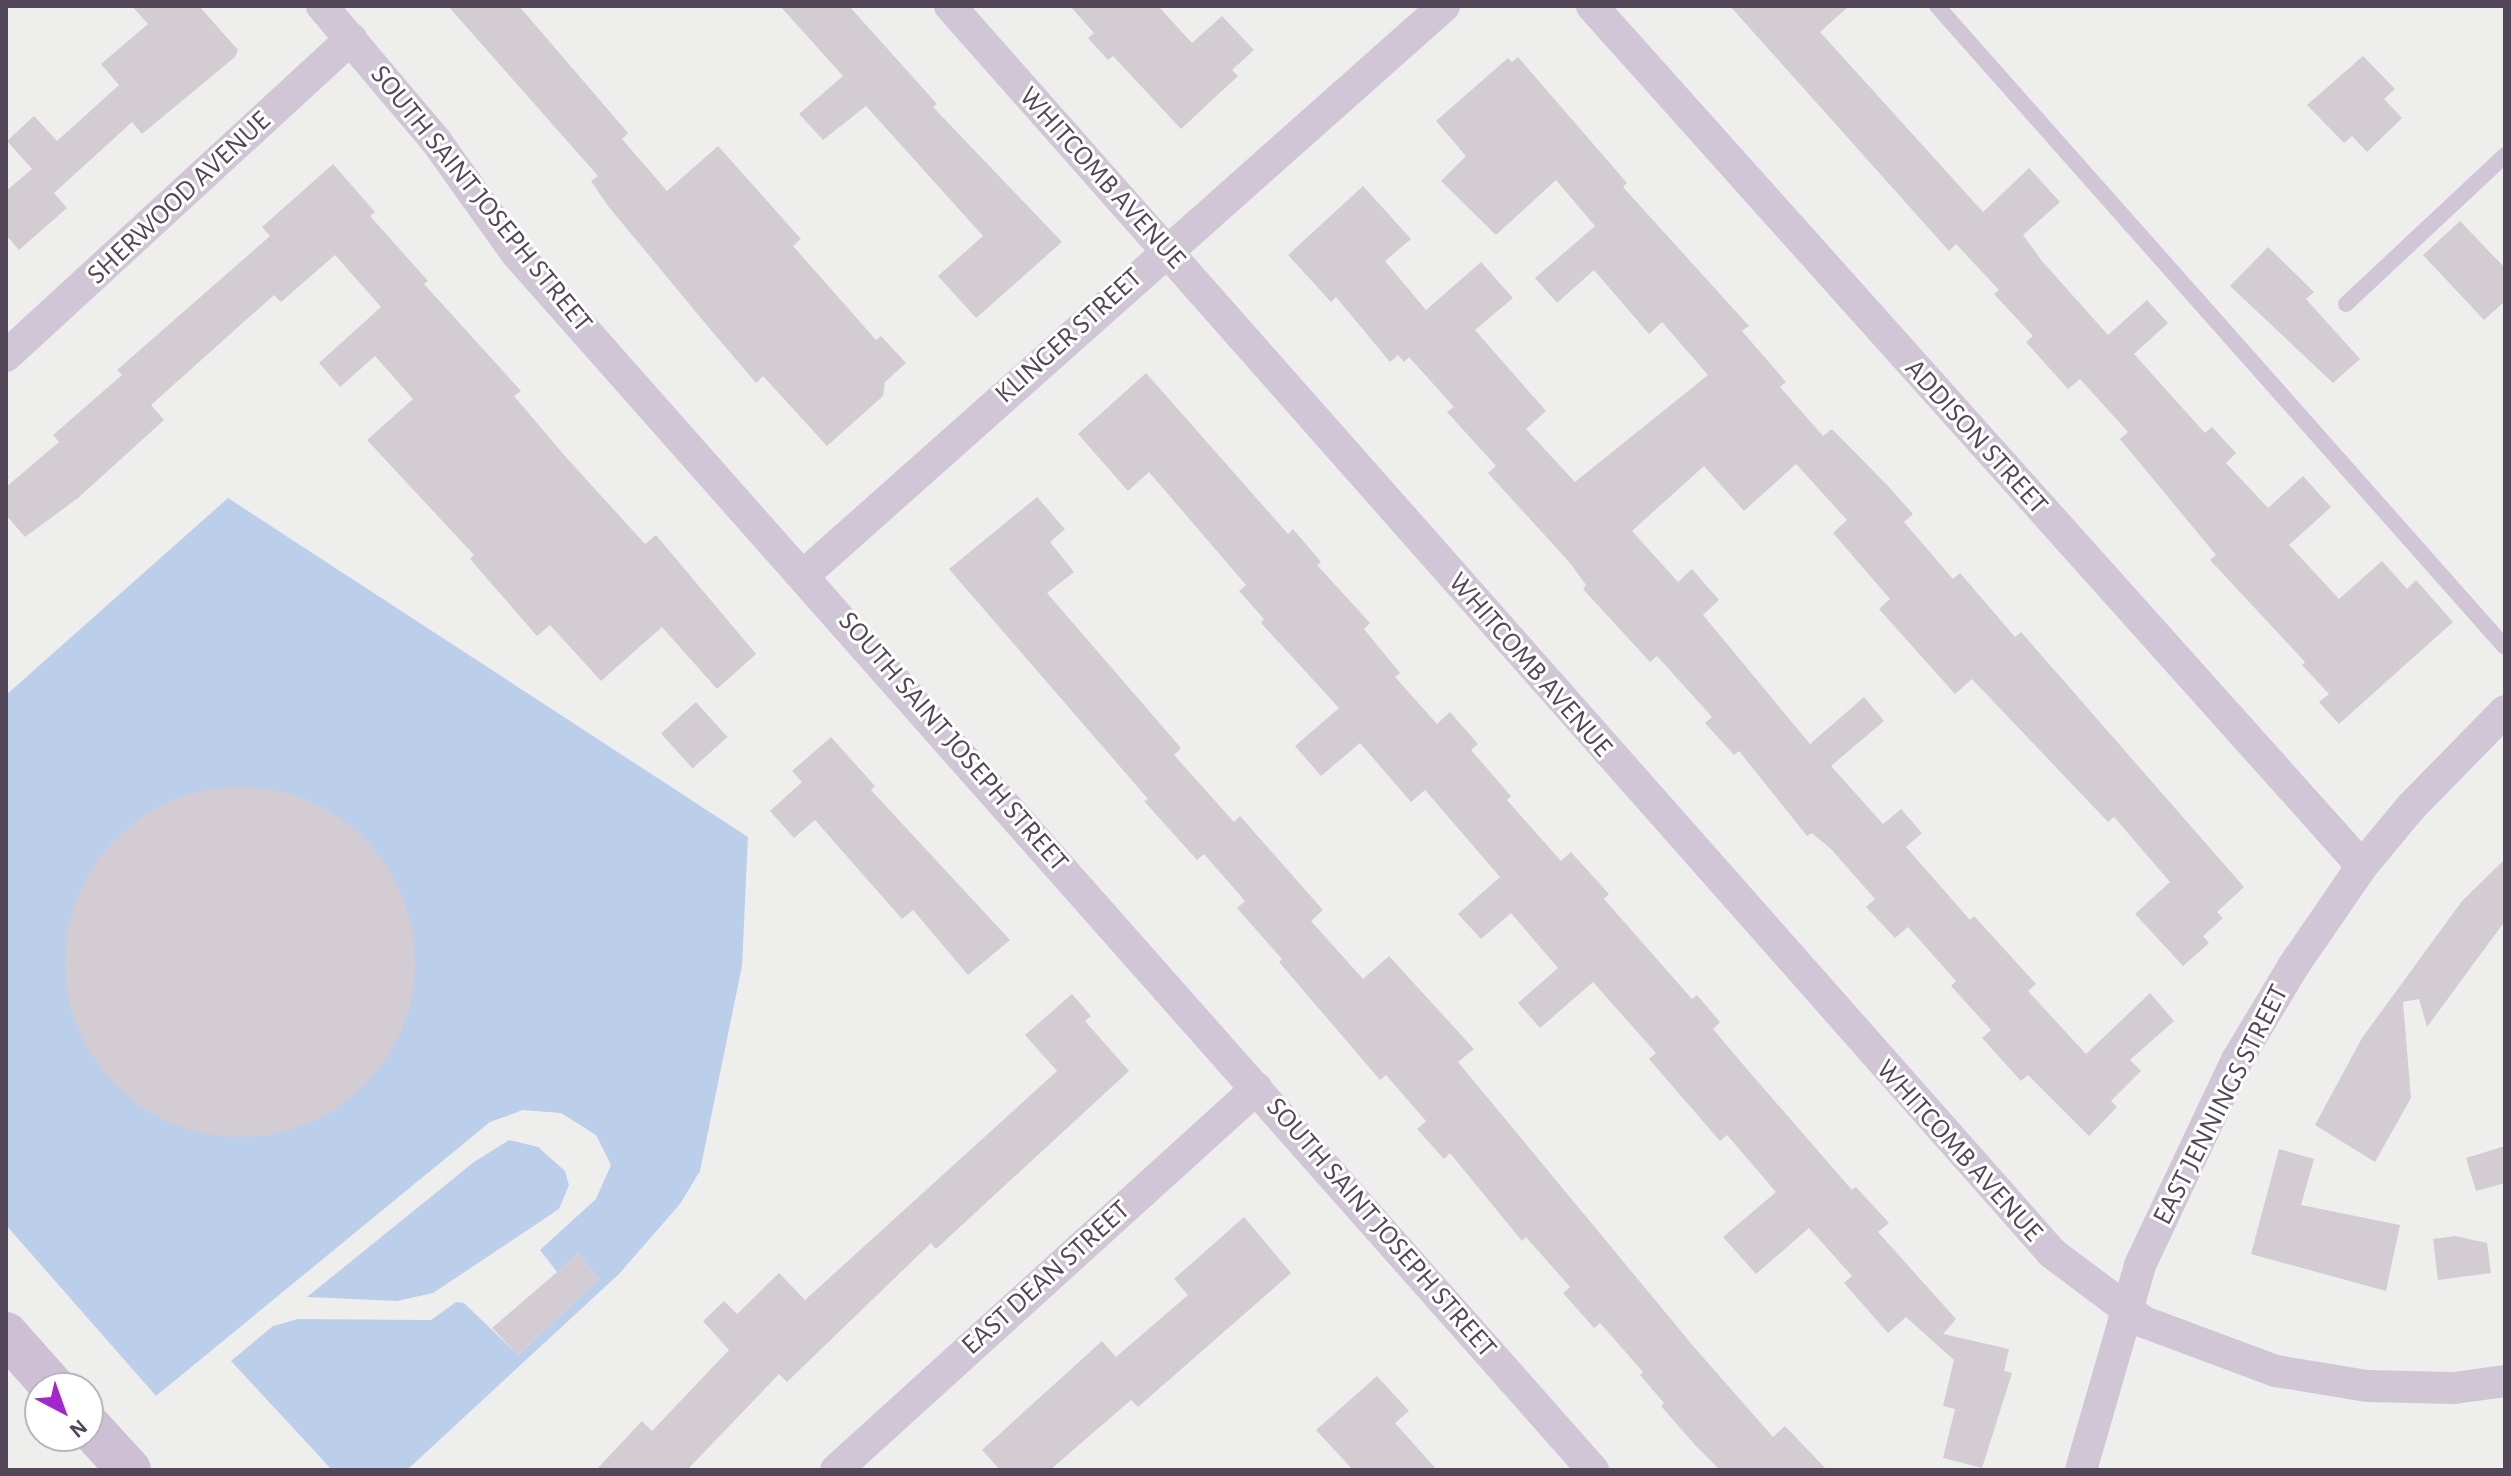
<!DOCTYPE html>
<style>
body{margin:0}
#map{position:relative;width:2511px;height:1476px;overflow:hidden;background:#eeefec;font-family:"Alegreya Sans",sans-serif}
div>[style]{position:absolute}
.green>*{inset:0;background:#bccfea}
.building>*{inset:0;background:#d3ccd3;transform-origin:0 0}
.round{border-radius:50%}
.lane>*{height:16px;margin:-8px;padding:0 8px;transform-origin:8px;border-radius:8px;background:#d0c6d6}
.street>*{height:32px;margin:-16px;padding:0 16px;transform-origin:16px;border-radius:16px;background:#d0c6d6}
.secondary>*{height:44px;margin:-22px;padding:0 22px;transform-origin:22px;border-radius:22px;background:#cec0d4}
span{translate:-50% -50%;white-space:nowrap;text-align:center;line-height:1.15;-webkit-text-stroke:6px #fff;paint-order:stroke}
.street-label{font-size:28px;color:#524658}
.frame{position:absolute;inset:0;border:8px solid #524658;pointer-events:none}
.north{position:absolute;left:24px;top:1372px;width:80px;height:80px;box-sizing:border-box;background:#fff;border:2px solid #bab5bc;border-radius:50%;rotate:139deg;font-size:22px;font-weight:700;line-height:32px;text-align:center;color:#524658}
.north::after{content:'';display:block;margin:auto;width:28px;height:36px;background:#a725cf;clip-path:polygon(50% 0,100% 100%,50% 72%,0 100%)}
</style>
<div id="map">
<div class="green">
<div style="clip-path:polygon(228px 498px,748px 837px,742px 966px,700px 1171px,680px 1204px,619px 1274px,407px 1470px,332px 1470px,231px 1361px,273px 1326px,298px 1319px,431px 1320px,456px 1302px,464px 1303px,518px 1355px,599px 1279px,578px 1254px,557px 1272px,540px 1250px,596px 1199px,611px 1165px,596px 1135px,561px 1113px,523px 1110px,490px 1122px,156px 1396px,6px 1225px,6px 695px)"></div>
<div style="clip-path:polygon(509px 1140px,538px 1147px,565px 1171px,569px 1185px,559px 1209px,433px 1293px,397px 1301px,307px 1297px,474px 1162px)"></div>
</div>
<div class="building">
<div style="clip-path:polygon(132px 6px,199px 6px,238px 50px,235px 57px,142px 134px,132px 122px,54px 193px,67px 208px,19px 250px,6px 235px,6px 191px,32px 169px,7px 141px,34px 116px,57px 141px,119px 85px,101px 64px,148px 24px)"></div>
<div style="clip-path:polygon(448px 6px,519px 6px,628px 133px,622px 139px,667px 191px,718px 146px,801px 239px,793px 246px,876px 340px,881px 336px,906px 363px,885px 382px,883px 396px,827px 446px,763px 376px,756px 383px,710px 329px,608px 206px,591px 181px,598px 176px)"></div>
<div style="clip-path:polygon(780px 6px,849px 6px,937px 104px,933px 107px,1062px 242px,976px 318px,938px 276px,983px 236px,866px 106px,823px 140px,799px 114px,843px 76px)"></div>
<div style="clip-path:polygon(1070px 6px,1158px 6px,1192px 43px,1222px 16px,1254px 50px,1232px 70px,1238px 76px,1181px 129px,1113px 56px,1108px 60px,1088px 38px,1094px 33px)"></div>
<div style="clip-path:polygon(1730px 6px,1849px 6px,1820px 32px,1983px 212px,2029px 168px,2060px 202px,2023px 235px,2042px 261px,2108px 335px,2147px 300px,2168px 323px,2134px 354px,2205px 433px,2212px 427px,2236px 453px,2226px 463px,2268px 508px,2303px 476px,2331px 507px,2289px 545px,2339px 599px,2382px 561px,2407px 589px,2416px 580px,2453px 622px,2339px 724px,2319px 702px,2329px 694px,2302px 665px,2305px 662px,2210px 560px,2216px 555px,2120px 439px,2128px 432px,2080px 379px,2068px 389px,2026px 342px,2033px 336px,1994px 294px,1999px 290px,1956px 244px,1949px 251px)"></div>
<div style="clip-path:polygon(2363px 56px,2395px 89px,2384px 99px,2402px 118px,2367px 152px,2352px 136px,2344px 143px,2307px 105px)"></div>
<div style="clip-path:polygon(1518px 57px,1627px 183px,1623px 187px,1749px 326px,1742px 331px,1786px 382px,1780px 387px,1823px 436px,1832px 429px,1887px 485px,1913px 514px,1904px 522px,1953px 579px,1960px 573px,2015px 637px,2021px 632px,2244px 887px,2217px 912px,2223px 918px,2203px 936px,2209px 943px,2183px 966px,2135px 914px,2170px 882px,2114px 817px,2108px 822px,1972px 679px,1955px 694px,1879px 609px,1890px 599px,1833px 533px,1847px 520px,1796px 464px,1744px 511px,1704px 466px,1632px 531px,1678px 582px,1692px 569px,1719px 600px,1703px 615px,1810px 744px,1864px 697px,1884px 721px,1831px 766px,1883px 824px,1901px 809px,1922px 833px,1906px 847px,1970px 920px,1974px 916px,2036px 984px,2028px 991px,2086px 1054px,2150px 993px,2174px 1021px,2130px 1060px,2141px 1071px,2111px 1101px,2117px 1107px,2089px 1136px,2028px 1075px,2021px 1081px,1982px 1038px,1991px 1030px,1951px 986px,1956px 981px,1908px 927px,1895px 938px,1866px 907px,1875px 899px,1831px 849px,1812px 833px,1807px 836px,1739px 751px,1734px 755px,1705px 723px,1712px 717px,1657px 656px,1650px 662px,1583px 589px,1586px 585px,1570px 563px,1488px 473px,1496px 466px,1447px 412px,1454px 407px,1409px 357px,1404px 362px,1398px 355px,1390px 362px,1336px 297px,1331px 302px,1288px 255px,1363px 186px,1411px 239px,1385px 261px,1426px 310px,1481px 262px,1513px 298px,1475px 330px,1546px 411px,1526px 429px,1575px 482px,1708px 375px,1662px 322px,1649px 334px,1594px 270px,1557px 303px,1535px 278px,1595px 226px,1556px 180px,1496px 235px,1441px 181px,1466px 156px,1436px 121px,1508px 58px,1512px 62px)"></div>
<div style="clip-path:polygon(333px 164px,375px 212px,370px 216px,428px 281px,424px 284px,521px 391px,514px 396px,564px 455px,645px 544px,656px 535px,756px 654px,717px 689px,662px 627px,601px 681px,550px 625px,537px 636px,470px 559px,474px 555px,367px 440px,413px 399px,375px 356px,340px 387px,319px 363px,381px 307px,335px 255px,281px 302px,274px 295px,151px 405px,164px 420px,78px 498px,25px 537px,6px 515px,6px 487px,59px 442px,53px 435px,122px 375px,117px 370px,270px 236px,262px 227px)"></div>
<div style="clip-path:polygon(2460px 221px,2505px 268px,2505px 301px,2484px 320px,2423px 255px)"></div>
<div style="clip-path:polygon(2268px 247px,2314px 292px,2306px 299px,2360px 359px,2333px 383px,2230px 286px)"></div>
<div style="clip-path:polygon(1146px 373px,1288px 534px,1293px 529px,1321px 562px,1317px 565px,1370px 623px,1364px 629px,1400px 673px,1395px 677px,1437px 724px,1450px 712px,1478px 744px,1471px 750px,1511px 796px,1507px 800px,1561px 861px,1571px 852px,1609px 894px,1604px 899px,1692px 999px,1697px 995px,1720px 1022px,1713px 1029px,1746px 1068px,1852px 1190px,1856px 1187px,1889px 1223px,1878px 1232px,1956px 1319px,1943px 1334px,2009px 1349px,2004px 1371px,2012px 1373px,1982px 1468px,1943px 1458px,1955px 1409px,1943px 1406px,1954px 1360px,1906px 1317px,1888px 1333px,1844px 1283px,1852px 1276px,1809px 1228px,1756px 1274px,1723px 1237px,1776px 1192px,1727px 1135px,1720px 1141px,1649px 1059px,1656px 1053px,1593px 982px,1540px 1028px,1518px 1003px,1558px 968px,1511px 913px,1481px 939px,1458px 914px,1500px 877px,1425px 790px,1411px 802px,1360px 743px,1321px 776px,1295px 746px,1339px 708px,1261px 623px,1264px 619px,1239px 591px,1246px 585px,1149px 472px,1128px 491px,1078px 434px)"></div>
<div style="clip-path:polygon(1037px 497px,1065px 529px,1050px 542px,1074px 572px,1047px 593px,1181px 748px,1174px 755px,1234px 822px,1240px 816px,1323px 910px,1311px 921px,1363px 979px,1389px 956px,1474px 1049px,1458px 1062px,1694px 1347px,1773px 1437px,1785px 1426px,1827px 1470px,1720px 1470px,1695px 1445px,1661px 1406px,1664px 1403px,1640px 1375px,1643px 1372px,1600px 1323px,1594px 1328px,1563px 1293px,1570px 1287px,1526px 1237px,1522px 1241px,1450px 1153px,1444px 1159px,1417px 1129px,1426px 1121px,1386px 1075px,1380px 1080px,1279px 962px,1282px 959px,1237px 908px,1245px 901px,1204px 854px,1197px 860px,1144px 801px,1148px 799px,949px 569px)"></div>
<div style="left:696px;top:702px;width:47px;height:47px;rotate:48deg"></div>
<div style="clip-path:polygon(831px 737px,875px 786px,871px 790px,1010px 940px,968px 975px,913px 910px,902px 919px,815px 820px,794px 838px,770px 811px,802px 782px,792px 771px)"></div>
<div class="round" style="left:65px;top:787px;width:350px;height:350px"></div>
<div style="clip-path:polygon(2505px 859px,2505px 921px,2427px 1027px,2419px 999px,2403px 1002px,2411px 1098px,2375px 1162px,2315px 1125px,2362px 1038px,2462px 901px)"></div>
<div style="clip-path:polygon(1072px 994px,1091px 1016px,1085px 1021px,1129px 1071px,936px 1249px,931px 1243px,787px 1382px,779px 1374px,687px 1470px,596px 1470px,642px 1421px,652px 1431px,729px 1350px,703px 1321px,724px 1301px,737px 1314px,779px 1273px,805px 1300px,1057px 1071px,1025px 1035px)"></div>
<div style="clip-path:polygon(2505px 1146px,2505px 1183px,2476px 1191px,2466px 1158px)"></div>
<div style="clip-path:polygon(2279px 1149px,2314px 1159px,2301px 1205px,2400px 1225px,2386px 1291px,2251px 1254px)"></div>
<div style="clip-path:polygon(1244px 1217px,1291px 1273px,1138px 1407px,1131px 1400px,1050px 1470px,1000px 1470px,982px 1450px,1102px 1341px,1116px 1357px,1188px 1295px,1174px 1279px)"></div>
<div style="clip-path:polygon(2455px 1236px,2487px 1243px,2491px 1273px,2438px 1280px,2433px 1239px)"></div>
<div style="clip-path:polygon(578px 1254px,599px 1279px,518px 1355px,492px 1328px)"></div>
<div style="clip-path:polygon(1377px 1376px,1409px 1411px,1395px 1423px,1437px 1470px,1353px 1470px,1316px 1430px)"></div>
</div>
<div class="lane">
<div style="left:1937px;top:6px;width:856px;rotate:48.46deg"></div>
<div style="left:2346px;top:304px;width:218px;rotate:-43.1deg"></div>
</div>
<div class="street">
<div style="left:322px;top:6px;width:177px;rotate:49.8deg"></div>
<div style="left:436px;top:141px;width:139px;rotate:54.4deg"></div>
<div style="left:517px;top:254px;width:1624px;rotate:48.5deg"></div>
<div style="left:950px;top:6px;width:1664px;rotate:48.53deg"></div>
<div style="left:2052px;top:1253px;width:115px;rotate:36.9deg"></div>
<div style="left:2144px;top:1322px;width:141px;rotate:20.4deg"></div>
<div style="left:2276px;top:1371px;width:92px;rotate:9.4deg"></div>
<div style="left:2367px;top:1386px;width:87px;rotate:1.3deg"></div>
<div style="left:2454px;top:1388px;width:51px;rotate:-7.8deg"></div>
<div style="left:1592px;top:6px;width:1154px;rotate:48.16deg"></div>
<div style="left:6px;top:356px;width:469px;rotate:-42.6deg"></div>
<div style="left:805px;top:574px;width:855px;rotate:-41.63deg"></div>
<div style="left:836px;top:1470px;width:568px;rotate:-42.22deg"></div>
<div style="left:2081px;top:1470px;width:213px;rotate:-73.9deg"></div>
<div style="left:2140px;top:1265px;width:227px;rotate:-64.7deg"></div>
<div style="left:2237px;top:1060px;width:111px;rotate:-59deg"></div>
<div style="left:2294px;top:965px;width:120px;rotate:-55.5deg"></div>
<div style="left:2362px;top:866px;width:77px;rotate:-50.3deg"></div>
<div style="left:2411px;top:807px;width:134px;rotate:-45.6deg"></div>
</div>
<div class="secondary">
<div style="left:6px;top:1334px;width:72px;rotate:48.4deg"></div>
<div style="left:88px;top:1425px;width:61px;rotate:47.7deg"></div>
</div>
<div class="street-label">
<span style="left:1102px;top:178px;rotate:48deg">WHITCOMB AVENUE</span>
<span style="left:179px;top:198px;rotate:-43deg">SHERWOOD AVENUE</span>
<span style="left:481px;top:199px;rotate:51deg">SOUTH SAINT JOSEPH STREET</span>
<span style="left:1069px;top:336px;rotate:-42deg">KLINGER STREET</span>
<span style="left:1976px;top:437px;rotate:48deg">ADDISON STREET</span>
<span style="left:1530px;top:665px;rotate:49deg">WHITCOMB AVENUE</span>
<span style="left:953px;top:742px;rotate:49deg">SOUTH SAINT JOSEPH STREET</span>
<span style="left:2221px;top:1105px;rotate:-63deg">EAST JENNINGS STREET</span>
<span style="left:1959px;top:1151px;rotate:48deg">WHITCOMB AVENUE</span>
<span style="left:1381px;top:1228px;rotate:49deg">SOUTH SAINT JOSEPH STREET</span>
<span style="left:1046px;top:1278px;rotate:-42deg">EAST DEAN STREET</span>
</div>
<div class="frame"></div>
<div class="north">N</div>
</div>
